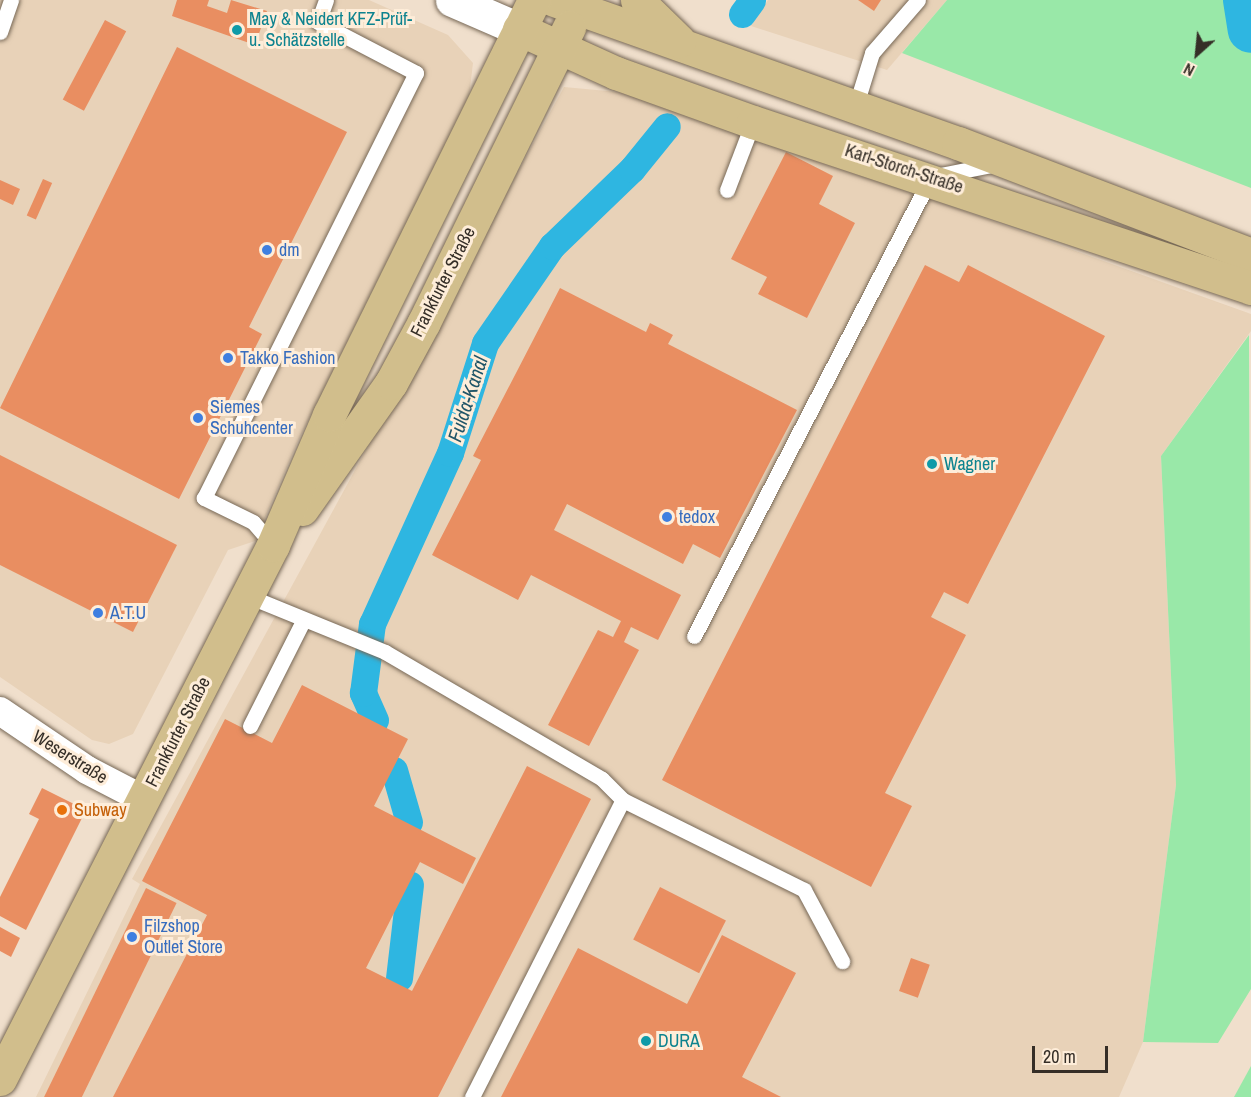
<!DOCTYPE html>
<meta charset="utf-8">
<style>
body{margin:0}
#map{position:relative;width:1251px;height:1097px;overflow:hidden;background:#f0dfcc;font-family:"Archivo Narrow",sans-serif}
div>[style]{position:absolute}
.built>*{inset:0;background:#e8d2b8}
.green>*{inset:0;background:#99e8a8}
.canal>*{height:27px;margin:-13.5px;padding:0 13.5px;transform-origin:13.5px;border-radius:13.5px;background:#2eb6e1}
.river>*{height:46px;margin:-23px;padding:0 23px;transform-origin:23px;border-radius:23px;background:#2eb6e1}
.building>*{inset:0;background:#e98e61;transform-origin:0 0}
.roads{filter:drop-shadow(0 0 2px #776856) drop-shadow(0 0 2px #776856)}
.lane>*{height:15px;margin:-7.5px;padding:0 7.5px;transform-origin:7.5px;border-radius:7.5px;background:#fff}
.street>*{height:28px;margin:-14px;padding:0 14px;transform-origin:14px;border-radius:14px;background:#fff}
.secondary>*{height:33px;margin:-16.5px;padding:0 16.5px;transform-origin:16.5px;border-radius:16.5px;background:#fff}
.primary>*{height:33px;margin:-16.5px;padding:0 16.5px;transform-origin:16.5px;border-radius:16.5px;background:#d1be8c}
.dots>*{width:16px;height:16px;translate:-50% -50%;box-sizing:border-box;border:3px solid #feedd9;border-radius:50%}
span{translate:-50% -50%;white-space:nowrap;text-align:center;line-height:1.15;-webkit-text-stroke:6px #feedd9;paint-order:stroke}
.culture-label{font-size:18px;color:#0d838f}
.left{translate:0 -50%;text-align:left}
.street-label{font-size:18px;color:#352e27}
.shop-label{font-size:18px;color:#366cbe}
.food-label{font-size:18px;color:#c56008}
.water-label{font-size:20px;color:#215568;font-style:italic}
.north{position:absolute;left:1167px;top:24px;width:60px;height:60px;-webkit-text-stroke:4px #feedd9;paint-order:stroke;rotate:207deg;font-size:16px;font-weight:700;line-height:24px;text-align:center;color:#352e27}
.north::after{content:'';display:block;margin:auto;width:21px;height:27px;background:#352e27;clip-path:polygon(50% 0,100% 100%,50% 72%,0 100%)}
.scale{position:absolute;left:1032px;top:1046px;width:76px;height:27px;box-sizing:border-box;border:3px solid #352e27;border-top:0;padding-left:8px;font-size:18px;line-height:21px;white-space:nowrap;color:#352e27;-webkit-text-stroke:4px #feedd9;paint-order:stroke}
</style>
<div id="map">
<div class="built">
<div style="clip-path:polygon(0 0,369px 0,448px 35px,473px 63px,469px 96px,298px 441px,255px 541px,228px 550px,133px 734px,109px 744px,92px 740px,0 677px)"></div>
<div style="clip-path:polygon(768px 0,947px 0,887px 70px,751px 26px)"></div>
<div style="clip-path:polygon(564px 87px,639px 94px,1251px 314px,1251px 331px,1161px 456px,1176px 785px,1143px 1042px,1119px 1097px,36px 1097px,140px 884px,132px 879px)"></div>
</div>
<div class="green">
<div style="clip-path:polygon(947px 0,1251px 0,1251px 188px,902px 53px)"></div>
<div style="clip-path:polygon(1249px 335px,1251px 989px,1218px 1043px,1143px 1042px,1176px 785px,1161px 456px)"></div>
<div style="clip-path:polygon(1251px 1066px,1251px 1097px,1234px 1097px)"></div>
</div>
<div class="canal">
<div style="left:742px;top:14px;width:17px;rotate:-54deg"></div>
<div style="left:375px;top:720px;width:30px;rotate:-114deg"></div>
<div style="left:363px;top:693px;width:70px;rotate:-82.6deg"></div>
<div style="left:372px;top:624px;width:188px;rotate:-65.5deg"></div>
<div style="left:450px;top:453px;width:115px;rotate:-72.3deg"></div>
<div style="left:485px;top:343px;width:118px;rotate:-55.4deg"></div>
<div style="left:552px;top:246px;width:111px;rotate:-43.9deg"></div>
<div style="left:632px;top:169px;width:55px;rotate:-50.9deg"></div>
<div style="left:394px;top:770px;width:54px;rotate:73.9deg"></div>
<div style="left:399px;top:978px;width:94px;rotate:-83.3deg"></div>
</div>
<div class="river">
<div style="left:1246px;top:0;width:30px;rotate:81deg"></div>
</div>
<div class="building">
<div style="clip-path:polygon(177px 0,209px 0,207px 6px,227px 13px,231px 0,267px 11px,255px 45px,172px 16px)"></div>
<div style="clip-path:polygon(858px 0,881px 0,874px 11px)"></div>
<div style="left:105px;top:20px;width:24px;height:90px;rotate:28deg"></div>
<div style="clip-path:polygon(177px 47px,347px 132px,249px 327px,262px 334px,179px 499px,0 408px)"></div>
<div style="clip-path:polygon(786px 152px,833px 176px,819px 204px,855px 223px,807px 318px,758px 294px,767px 277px,731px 259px)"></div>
<div style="left:43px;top:179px;width:10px;height:40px;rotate:24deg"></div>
<div style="clip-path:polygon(0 180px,20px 189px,13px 205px,0 199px)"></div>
<div style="clip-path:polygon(925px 265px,959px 282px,968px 265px,1105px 336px,968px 604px,944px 592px,931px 617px,966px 635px,885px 793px,912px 806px,871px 887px,662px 780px)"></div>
<div style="clip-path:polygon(560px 288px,646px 332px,650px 323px,673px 335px,668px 344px,797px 410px,720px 558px,693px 544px,683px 564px,567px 504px,554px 530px,681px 595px,658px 640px,631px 627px,624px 642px,639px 650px,589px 746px,548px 725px,598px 630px,613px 637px,621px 621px,531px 575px,518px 600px,432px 555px,481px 460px,473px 456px)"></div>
<div style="clip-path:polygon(0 455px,177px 545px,133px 632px,0 565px)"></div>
<div style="clip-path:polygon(302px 685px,408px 739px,374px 806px,476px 858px,463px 884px,420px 862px,366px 968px,412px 991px,527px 766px,591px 799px,438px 1097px,113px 1097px,207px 915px,142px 881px,225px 719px,272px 743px)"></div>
<div style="clip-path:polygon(42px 788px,86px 810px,26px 930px,0 916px,0 897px,39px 819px,29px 814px)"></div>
<div style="left:660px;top:887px;width:74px;height:59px;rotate:27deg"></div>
<div style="left:146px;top:888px;width:34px;height:235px;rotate:26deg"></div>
<div style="clip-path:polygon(0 927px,20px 938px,11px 957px,0 951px)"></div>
<div style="clip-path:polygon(722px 935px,796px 973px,742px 1077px,781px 1097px,501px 1097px,578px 948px,687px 1004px)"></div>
<div style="left:911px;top:958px;width:20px;height:35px;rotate:20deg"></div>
</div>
<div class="roads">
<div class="lane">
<div style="left:0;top:32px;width:34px;rotate:-71deg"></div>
<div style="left:855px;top:108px;width:58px;rotate:-72.8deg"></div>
<div style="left:872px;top:53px;width:70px;rotate:-49deg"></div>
<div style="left:727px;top:190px;width:73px;rotate:-69.1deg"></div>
<div style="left:273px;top:545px;width:30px;rotate:-131deg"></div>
<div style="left:253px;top:522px;width:55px;rotate:-153.9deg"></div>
<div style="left:204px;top:498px;width:475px;rotate:-63.5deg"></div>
<div style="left:416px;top:73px;width:110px;rotate:-152.5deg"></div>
<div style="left:318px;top:22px;width:23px;rotate:-70deg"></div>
<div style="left:248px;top:596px;width:148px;rotate:22.2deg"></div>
<div style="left:385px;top:652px;width:251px;rotate:30.3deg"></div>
<div style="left:602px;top:779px;width:30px;rotate:45deg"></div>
<div style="left:623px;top:800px;width:202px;rotate:26.4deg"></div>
<div style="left:804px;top:890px;width:81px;rotate:61.8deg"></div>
<div style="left:694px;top:636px;width:517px;rotate:-62.69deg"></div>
<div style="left:931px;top:177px;width:66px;rotate:-11.3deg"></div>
<div style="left:250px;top:726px;width:118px;rotate:-63.2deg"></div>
<div style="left:472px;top:1097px;width:333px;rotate:-63.1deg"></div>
</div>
<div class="street">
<div style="left:0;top:711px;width:105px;rotate:34.1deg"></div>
<div style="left:87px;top:770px;width:63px;rotate:27.4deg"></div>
</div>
<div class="secondary">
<div style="left:452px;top:0;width:73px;rotate:23.4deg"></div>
</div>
<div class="primary">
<div style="left:554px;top:0;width:429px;rotate:19.5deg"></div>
<div style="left:958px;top:143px;width:314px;rotate:20.9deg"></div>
<div style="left:637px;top:0;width:59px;rotate:44.3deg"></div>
<div style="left:519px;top:29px;width:107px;rotate:24.4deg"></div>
<div style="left:616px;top:73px;width:145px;rotate:19.7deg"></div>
<div style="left:753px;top:122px;width:525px;rotate:18.43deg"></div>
<div style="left:302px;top:509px;width:154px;rotate:-54.8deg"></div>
<div style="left:391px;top:383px;width:69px;rotate:-61.6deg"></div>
<div style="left:424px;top:322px;width:329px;rotate:-63.8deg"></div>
<div style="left:0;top:1079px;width:600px;rotate:-62.92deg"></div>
<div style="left:273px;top:545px;width:142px;rotate:-66.7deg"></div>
<div style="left:329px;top:415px;width:463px;rotate:-63.7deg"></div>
</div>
</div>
<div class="dots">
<div style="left:237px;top:30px;background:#0f9aa8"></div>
<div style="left:267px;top:250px;background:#3f7fe0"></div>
<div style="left:228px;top:358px;background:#3f7fe0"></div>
<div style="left:198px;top:418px;background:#3f7fe0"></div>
<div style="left:932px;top:464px;background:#0f9aa8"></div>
<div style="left:667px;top:517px;background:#3f7fe0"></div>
<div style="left:98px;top:613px;background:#3f7fe0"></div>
<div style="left:62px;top:810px;background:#e8710a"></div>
<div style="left:132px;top:937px;background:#3f7fe0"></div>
<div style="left:646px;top:1041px;background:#0f9aa8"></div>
</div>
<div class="culture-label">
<span class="left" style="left:249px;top:30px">May &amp; Neidert KFZ-Prüf-<br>u. Schätzstelle</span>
<span class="left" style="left:944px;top:464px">Wagner</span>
<span class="left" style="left:658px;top:1041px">DURA</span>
</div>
<div class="street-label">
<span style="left:904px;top:169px;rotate:18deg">Karl-Storch-Straße</span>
<span style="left:443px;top:282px;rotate:-63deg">Frankfurter Straße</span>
<span style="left:178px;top:732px;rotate:-63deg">Frankfurter Straße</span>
<span style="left:70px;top:757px;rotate:32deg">Weserstraße</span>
</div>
<div class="shop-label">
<span class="left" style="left:279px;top:250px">dm</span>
<span class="left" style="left:240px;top:358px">Takko Fashion</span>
<span class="left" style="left:210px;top:418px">Siemes<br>Schuhcenter</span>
<span class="left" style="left:679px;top:517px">tedox</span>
<span class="left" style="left:110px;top:613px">A.T.U</span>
<span class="left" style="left:144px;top:937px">Filzshop<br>Outlet Store</span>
</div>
<div class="food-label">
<span class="left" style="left:74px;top:810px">Subway</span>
</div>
<div class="water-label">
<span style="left:467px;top:399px;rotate:-72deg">Fulda-Kanal</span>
</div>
<div class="north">N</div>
<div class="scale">20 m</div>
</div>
